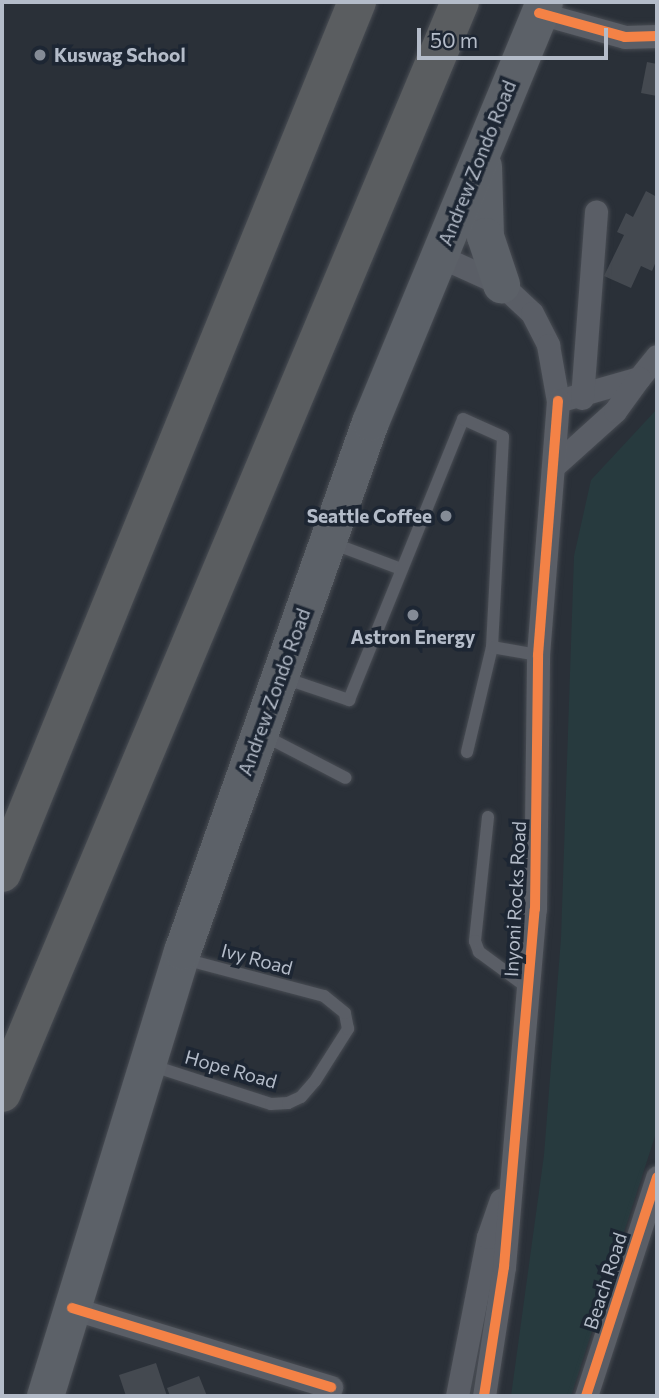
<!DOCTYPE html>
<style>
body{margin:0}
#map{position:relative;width:659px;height:1398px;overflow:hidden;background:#2a3038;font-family:Commissioner,sans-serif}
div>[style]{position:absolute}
.green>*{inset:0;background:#273a3e}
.building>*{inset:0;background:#444950}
.roads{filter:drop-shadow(0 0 2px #484c53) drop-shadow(0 0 2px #484c53)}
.lane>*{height:12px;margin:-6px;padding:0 6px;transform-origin:6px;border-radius:6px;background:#5a5e66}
.street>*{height:23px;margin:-11.5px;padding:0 11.5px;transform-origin:11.5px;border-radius:11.5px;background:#5a5e66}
.primary>*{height:37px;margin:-18.5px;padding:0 18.5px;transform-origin:18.5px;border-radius:18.5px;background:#5c6168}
.highway>*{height:38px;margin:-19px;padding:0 19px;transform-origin:19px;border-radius:19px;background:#5a5d60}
.cycleway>*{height:10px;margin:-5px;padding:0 5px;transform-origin:5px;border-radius:5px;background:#f48246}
.dots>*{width:19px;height:19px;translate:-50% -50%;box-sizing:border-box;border:4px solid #1d2633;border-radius:50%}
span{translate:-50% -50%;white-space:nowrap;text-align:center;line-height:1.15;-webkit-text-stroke:7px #1d2633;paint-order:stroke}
.poi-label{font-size:19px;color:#b4bcc9;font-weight:700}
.left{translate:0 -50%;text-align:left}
.right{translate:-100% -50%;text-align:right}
.street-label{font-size:19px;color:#b4bcc9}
.frame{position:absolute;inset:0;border:4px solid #b4bcc9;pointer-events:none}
.scale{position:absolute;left:417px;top:28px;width:191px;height:32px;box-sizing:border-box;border:4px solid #b4bcc9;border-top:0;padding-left:9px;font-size:21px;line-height:24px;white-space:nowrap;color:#b4bcc9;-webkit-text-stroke:5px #1d2633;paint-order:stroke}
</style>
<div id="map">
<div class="green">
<div style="clip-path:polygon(657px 409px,657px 1130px,571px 1396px,511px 1396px,544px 1155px,561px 938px,574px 556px,591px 480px)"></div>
</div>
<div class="building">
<div style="clip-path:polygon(647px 62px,657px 64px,657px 96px,641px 93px)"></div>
<div style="clip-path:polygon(646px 191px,657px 197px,657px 259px,652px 271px,641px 266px,631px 288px,604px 276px,624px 235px,617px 232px,626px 213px,633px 217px)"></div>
<div style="clip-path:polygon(156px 1363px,167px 1396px,126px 1396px,119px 1375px)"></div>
<div style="clip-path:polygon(199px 1376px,207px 1396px,170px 1396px,167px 1388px)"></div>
</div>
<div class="roads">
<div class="lane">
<div style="left:329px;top:542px;width:77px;rotate:20.6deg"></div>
<div style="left:284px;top:678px;width:69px;rotate:18.7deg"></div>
<div style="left:349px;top:700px;width:303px;rotate:-67.9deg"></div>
<div style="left:463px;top:419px;width:44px;rotate:24.2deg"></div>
<div style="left:503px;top:437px;width:210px;rotate:93deg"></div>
<div style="left:263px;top:735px;width:93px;rotate:27.4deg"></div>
<div style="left:467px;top:752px;width:108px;rotate:-76.6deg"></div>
<div style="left:492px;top:647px;width:47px;rotate:9.9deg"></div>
<div style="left:488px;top:817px;width:125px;rotate:96deg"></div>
<div style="left:475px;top:941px;width:12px;rotate:70deg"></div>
<div style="left:479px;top:952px;width:61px;rotate:36.3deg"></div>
<div style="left:150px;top:1065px;width:127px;rotate:17.9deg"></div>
<div style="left:271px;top:1104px;width:17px;rotate:-3deg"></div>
<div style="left:288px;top:1103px;width:14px;rotate:-25deg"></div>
<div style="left:301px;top:1097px;width:21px;rotate:-49deg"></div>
<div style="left:315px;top:1081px;width:62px;rotate:-57.6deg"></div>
<div style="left:348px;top:1029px;width:16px;rotate:-101deg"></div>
<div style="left:345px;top:1013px;width:27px;rotate:-141deg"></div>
<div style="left:324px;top:996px;width:145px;rotate:-165.2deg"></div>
</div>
<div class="street">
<div style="left:539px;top:13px;width:89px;rotate:15.6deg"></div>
<div style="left:625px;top:37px;width:32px;rotate:-2deg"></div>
<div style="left:439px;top:256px;width:68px;rotate:24.3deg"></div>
<div style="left:501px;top:284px;width:42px;rotate:43.1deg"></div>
<div style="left:532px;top:313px;width:36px;rotate:63deg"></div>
<div style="left:548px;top:345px;width:57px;rotate:79.9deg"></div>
<div style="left:558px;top:401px;width:84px;rotate:-15.9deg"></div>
<div style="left:639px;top:378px;width:28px;rotate:-51deg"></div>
<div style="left:582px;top:398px;width:187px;rotate:-85.7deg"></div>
<div style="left:554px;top:466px;width:82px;rotate:-42deg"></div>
<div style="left:615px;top:411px;width:41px;rotate:-54deg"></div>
<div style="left:72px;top:1308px;width:271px;rotate:17deg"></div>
<div style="left:457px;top:1396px;width:162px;rotate:-79deg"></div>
<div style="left:488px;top:1237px;width:39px;rotate:-71deg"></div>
<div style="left:484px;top:1396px;width:131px;rotate:-81.2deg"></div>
<div style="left:504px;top:1267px;width:359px;rotate:-85.1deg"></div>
<div style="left:535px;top:909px;width:254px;rotate:-89.3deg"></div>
<div style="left:538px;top:655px;width:255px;rotate:-85.5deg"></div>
<div style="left:586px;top:1396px;width:230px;rotate:-72deg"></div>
</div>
<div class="primary">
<div style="left:483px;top:166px;width:70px;rotate:88.4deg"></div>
<div style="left:485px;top:236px;width:51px;rotate:71.6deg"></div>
<div style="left:45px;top:1396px;width:466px;rotate:-72.9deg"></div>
<div style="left:182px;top:951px;width:561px;rotate:-70.44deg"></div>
<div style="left:370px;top:422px;width:455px;rotate:-67.5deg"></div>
</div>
<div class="highway">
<div style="left:2px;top:873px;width:941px;rotate:-67.83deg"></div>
<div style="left:2px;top:1093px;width:1183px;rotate:-67.23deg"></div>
</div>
</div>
<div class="cycleway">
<div style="left:539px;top:13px;width:89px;rotate:15.6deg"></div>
<div style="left:625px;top:37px;width:32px;rotate:-2deg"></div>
<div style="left:72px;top:1308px;width:271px;rotate:17deg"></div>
<div style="left:484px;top:1396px;width:131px;rotate:-81.2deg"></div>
<div style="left:504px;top:1267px;width:359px;rotate:-85.1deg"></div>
<div style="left:535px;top:909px;width:254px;rotate:-89.3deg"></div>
<div style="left:538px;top:655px;width:255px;rotate:-85.5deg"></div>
<div style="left:586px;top:1396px;width:230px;rotate:-72deg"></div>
</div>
<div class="dots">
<div style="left:40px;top:55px;background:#848b96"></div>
<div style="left:446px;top:516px;background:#848b96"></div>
<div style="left:413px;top:615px;background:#848b96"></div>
</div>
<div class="poi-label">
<span class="left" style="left:54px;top:55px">Kuswag School</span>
<span class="right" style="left:432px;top:516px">Seattle Coffee</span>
<span style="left:413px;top:637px">Astron Energy</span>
</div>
<div class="street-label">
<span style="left:477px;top:163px;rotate:-68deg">Andrew Zondo Road</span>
<span style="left:274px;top:692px;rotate:-70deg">Andrew Zondo Road</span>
<span style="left:515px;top:899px;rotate:-87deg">Inyoni Rocks Road</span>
<span style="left:257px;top:959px;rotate:15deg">Ivy Road</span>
<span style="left:231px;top:1069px;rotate:16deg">Hope Road</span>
<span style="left:605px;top:1281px;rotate:-72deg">Beach Road</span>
</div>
<div class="frame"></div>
<div class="scale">50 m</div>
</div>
